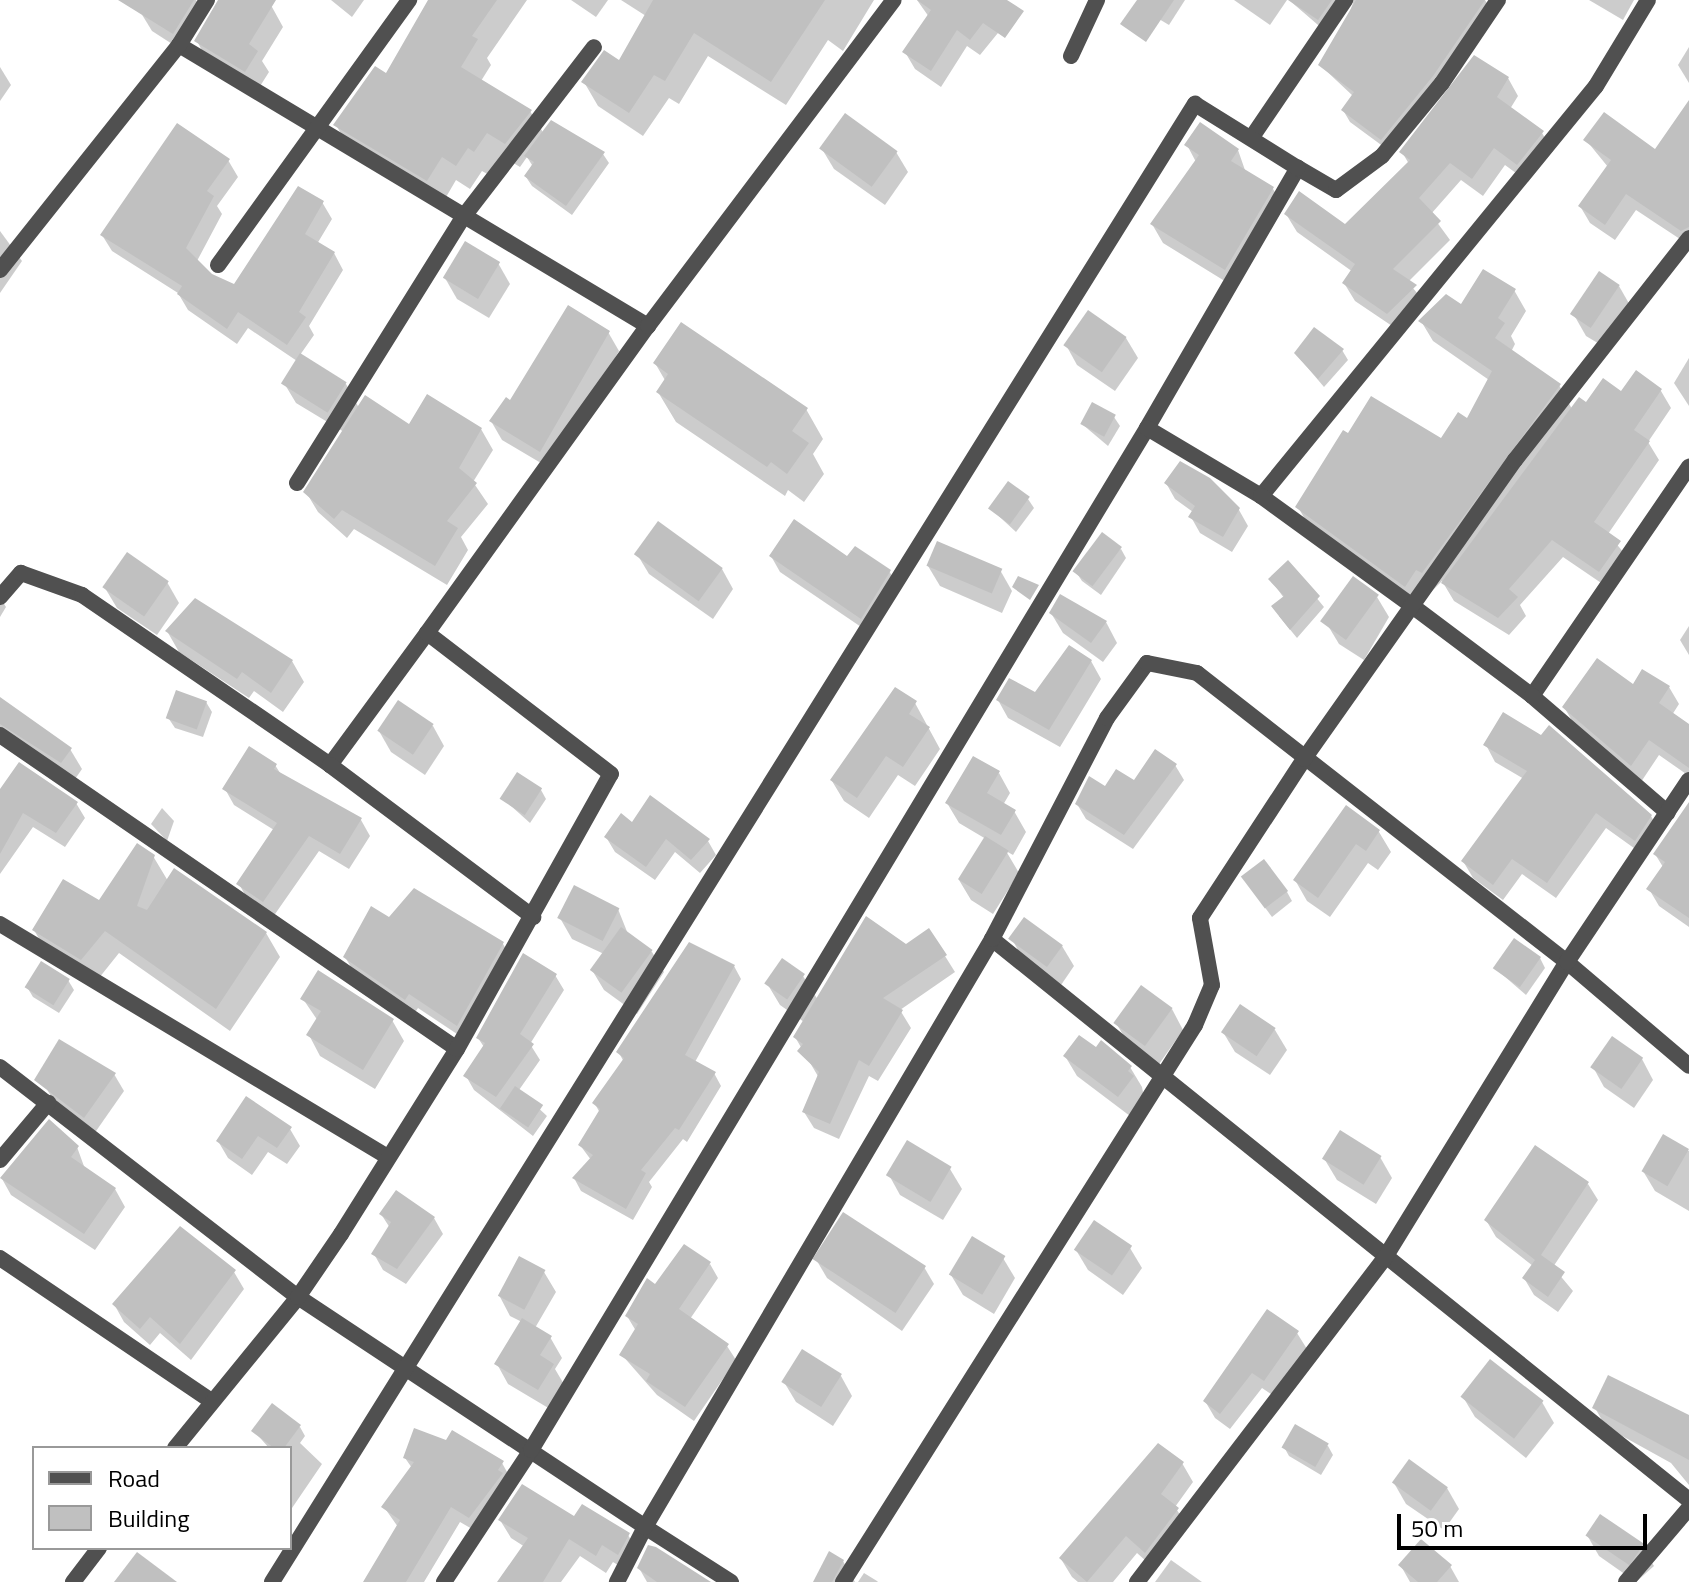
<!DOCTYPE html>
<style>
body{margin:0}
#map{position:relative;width:1689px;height:1582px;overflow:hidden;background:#fff;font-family:"Titillium Web",sans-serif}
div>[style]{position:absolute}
.shadow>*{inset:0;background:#0003}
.building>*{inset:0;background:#c0c0c0;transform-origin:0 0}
.street>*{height:16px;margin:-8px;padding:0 8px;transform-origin:8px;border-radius:8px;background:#505050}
span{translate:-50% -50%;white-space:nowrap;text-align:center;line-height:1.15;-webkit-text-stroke:7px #fff;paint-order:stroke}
.legend{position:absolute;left:32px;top:1446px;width:260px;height:104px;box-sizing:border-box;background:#fff;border:2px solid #999;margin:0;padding:10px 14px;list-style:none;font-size:24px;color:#000}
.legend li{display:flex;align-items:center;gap:16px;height:40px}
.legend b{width:40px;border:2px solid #999}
.scale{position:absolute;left:1397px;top:1514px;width:250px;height:36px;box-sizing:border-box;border:4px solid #000;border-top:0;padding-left:10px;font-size:24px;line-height:28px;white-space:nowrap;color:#000;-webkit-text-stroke:6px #fff;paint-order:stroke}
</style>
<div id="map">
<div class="shadow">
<div style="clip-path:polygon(147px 0,196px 0,205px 16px,183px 51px,152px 31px,141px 13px)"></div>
<div style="clip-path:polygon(228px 0,261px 0,272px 7px,283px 27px,262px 61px,269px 72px,257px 91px,208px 62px,197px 41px)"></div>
<div style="clip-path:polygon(331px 0,364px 0,352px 17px)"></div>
<div style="clip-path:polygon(430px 0,527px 0,487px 58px,491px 65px,481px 81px,530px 111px,544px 134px,603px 154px,609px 163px,572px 215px,532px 186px,526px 177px,532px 165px,527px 157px,520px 167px,502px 156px,489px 175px,482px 171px,470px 189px,456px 180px,442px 204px,350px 149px,336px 125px,386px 76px)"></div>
<div style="clip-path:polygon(571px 0,608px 0,596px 17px)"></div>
<div style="clip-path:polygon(621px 0,874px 0,843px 51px,828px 40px,786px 105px,708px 56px,679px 104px,669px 98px,643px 136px,598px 106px,584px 82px,619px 63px,646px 16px)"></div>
<div style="clip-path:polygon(917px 0,978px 0,1002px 28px,980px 55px,967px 46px,941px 87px,915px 69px,905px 52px,929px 17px)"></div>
<div style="clip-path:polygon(1139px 0,1185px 0,1169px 25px,1144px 10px)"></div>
<div style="clip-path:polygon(1234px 0,1287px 0,1270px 25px)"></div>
<div style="clip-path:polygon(1289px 0,1485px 0,1491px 10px,1388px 150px,1350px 122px,1343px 110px,1353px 96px,1320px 65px,1341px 36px,1353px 3px,1346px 1px,1325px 31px)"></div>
<div style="clip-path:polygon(1589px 0,1634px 0,1623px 20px)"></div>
<div style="clip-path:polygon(1689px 47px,1689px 83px,1678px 65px)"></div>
<div style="clip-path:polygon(0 67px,11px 85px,0 101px)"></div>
<div style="clip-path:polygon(1508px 78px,1518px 96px,1510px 109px,1542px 133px,1553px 151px,1528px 182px,1505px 165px,1483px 196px,1461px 180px,1431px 214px,1450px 240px,1408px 282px,1426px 304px,1398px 330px,1355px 301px,1344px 283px,1353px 272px,1297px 232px,1286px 214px,1346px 227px,1409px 164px,1402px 152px)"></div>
<div style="clip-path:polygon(1689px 104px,1689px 245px,1636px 210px,1615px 240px,1590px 223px,1580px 206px,1608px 167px,1586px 140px,1656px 152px)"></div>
<div style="clip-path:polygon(1187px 145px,1238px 150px,1246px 173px,1273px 189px,1284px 207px,1236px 288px,1163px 243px,1152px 224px,1196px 162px)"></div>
<div style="clip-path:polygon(822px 149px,896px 152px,908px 172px,885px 205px,834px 169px)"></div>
<div style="clip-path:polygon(228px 160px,238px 177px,217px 206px,222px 214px,197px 261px,211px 276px,235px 286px,322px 202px,332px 219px,317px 244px,334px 253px,343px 270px,309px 326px,314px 335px,300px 355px,346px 384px,359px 408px,409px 427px,481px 429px,493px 450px,473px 482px,488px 504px,461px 537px,468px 550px,447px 585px,354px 529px,347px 538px,318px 512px,306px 492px,344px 432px,296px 403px,284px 383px,297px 361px,248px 328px,237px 344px,188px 310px,178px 293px,112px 251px,102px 235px)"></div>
<div style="clip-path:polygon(0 231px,22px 261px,0 293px)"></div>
<div style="clip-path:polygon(498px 263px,510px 284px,489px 318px,457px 299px,445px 278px)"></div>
<div style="clip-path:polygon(1619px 286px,1631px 307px,1606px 348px,1586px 336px,1574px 315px)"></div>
<div style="clip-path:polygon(1514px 290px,1526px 311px,1511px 336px,1515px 344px,1511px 352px,1559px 385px,1572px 409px,1622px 393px,1661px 391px,1671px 408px,1648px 442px,1659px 460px,1608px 534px,1630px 560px,1610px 589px,1563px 557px,1520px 605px,1526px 616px,1509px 635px,1454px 601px,1442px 581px,1417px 606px,1310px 528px,1298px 507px,1349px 436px,1442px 441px,1467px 420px,1489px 380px,1433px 341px,1421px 321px)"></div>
<div style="clip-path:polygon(608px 332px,619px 351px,551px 469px,502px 440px,491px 421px)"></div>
<div style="clip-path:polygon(1126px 338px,1138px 358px,1115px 391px,1077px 365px,1066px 345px)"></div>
<div style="clip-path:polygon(1342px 350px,1348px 360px,1324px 387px,1296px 354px)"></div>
<div style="clip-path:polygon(1689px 358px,1689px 406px,1674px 383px)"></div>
<div style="clip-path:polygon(655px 363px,806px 409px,823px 439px,813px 454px,824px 474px,804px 502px,788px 490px,785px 496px,676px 422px,658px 392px,666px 382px)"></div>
<div style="clip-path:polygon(1114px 417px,1120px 426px,1108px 446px,1082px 424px)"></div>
<div style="clip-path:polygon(1166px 483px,1239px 510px,1248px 526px,1232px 552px,1200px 533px,1191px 517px,1193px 512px,1175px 499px)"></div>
<div style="clip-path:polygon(1028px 499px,1034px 508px,1016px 532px,990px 508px)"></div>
<div style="clip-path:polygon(1121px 549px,1126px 558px,1101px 595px,1082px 581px,1076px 572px)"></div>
<div style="clip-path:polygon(637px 554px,722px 569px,733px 589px,713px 619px,649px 574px)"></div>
<div style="clip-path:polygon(771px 556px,848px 559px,889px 571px,899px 587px,870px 633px,780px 572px)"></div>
<div style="clip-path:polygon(1288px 563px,1324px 607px,1297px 638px,1279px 616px,1284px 598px,1270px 579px)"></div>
<div style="clip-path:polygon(928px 566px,1000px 570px,1012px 591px,1002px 613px,940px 586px)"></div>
<div style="clip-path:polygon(167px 582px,179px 603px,157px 635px,117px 608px,105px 588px)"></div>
<div style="clip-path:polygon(0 597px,6px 607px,0 617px)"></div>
<div style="clip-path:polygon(1377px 597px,1389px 617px,1364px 660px,1339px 644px,1327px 624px)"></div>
<div style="clip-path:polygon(1051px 613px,1106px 622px,1117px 643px,1103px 662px,1063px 633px)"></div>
<div style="clip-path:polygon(1689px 626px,1689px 655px,1680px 640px)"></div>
<div style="clip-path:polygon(167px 631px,292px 661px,304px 682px,283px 712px,254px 691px,249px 698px,179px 652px)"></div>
<div style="clip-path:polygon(1091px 661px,1101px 679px,1060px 747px,1008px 718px,998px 700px,1035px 695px)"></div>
<div style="clip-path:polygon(1634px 687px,1669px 687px,1679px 704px,1672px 715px,1689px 726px,1689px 776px,1659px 755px,1641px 782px,1574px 724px,1564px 707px)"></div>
<div style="clip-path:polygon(0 700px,70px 749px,82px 769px,73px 782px,0 742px)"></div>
<div style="clip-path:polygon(206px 702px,212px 712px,203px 737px,175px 728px,169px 719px)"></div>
<div style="clip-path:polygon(915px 703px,940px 749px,915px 786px,898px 775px,869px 818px,844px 801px,832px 781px)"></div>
<div style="clip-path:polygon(433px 726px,444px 746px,425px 775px,391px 752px,379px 731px)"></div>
<div style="clip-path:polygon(1486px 745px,1651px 816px,1660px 833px,1645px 856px,1606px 828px,1556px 898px,1522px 874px,1503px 900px,1473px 878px,1463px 861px,1524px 779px,1495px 762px)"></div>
<div style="clip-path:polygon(275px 765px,282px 776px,361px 820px,370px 836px,349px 869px,319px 851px,273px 917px,248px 900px,239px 884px,274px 830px,234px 805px,225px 789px)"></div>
<div style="clip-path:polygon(1175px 765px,1184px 780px,1133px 849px,1086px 819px,1077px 804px)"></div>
<div style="clip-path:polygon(999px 773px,1010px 793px,1003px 805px,1014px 811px,1026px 832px,1013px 855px,1006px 851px,1019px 873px,993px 914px,971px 900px,959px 880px,986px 839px,959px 823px,947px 803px)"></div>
<div style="clip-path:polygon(541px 790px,546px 799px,530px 823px,502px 798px)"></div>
<div style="clip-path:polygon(0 793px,76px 803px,85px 818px,65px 847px,33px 827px,0 874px)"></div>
<div style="clip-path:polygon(1689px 805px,1689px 927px,1659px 906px,1649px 889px,1663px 867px,1655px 854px)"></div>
<div style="clip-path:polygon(162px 808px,174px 821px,167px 841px,151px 824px)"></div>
<div style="clip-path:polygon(1346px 808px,1379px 832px,1391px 852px,1378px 870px,1368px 863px,1330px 917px,1307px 901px,1295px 880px)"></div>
<div style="clip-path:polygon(633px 824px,708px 841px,716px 855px,700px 873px,675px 852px,655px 880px,615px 852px,606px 837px)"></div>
<div style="clip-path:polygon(153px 856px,168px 881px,266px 933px,280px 957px,230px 1031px,119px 953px,95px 983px,48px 954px,34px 930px,100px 903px)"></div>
<div style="clip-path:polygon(1243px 878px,1287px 892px,1292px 901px,1272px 917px)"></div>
<div style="clip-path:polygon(618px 909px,628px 934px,652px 952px,664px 972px,637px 1014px,604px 990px,592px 970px,604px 954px,572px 939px,560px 918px)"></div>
<div style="clip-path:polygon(389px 920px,503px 944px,512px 959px,466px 1040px,418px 1008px,414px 1014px,354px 972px,345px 957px)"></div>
<div style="clip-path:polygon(1012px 939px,1062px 946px,1074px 966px,1059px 988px,1023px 959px)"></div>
<div style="clip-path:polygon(906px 946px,945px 956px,955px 972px,900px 1010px,911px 1028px,878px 1081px,869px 1076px,839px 1139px,814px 1128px,804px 1112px,819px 1078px,795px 1037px,804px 1022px,780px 1005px,768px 985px,803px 976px,818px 1000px)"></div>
<div style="clip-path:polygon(1540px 958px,1545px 968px,1526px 995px,1496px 969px)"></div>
<div style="clip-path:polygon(734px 966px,741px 979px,695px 1062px,714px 1073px,721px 1086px,687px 1142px,683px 1139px,649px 1182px,652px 1187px,633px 1220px,581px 1191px,574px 1178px,591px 1160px,580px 1145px,600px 1113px,595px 1104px,624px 1062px,619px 1053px)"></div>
<div style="clip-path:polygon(555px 975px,564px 990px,530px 1044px,540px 1060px,519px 1090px,547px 1116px,533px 1136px,474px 1090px,466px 1076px,484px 1047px,478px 1038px)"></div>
<div style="clip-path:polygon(68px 980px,74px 990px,59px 1013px,33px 997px,27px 987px)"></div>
<div style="clip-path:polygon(303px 999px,392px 1020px,404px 1041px,375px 1089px,320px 1056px,309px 1035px,318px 1021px)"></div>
<div style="clip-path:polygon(1241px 1006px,1275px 1030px,1287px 1050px,1270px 1075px,1235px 1052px,1223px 1032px)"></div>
<div style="clip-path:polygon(1172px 1009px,1183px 1030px,1157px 1067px,1128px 1043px,1116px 1023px)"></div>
<div style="clip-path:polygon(1096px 1050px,1130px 1067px,1142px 1087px,1144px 1098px,1130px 1116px,1077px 1076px,1065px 1056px)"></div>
<div style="clip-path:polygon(1642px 1059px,1653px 1080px,1634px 1108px,1604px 1087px,1593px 1067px)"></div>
<div style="clip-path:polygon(114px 1074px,124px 1091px,94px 1134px,55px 1103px,45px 1086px)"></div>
<div style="clip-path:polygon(290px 1129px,300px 1146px,287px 1164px,268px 1152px,252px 1175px,228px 1158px,218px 1141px)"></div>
<div style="clip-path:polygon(1664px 1136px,1689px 1151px,1689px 1211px,1655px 1191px,1643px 1171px)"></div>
<div style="clip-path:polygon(77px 1147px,85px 1169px,115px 1189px,125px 1207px,95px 1250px,11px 1195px,1px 1177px)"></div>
<div style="clip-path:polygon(1380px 1157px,1392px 1178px,1376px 1204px,1337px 1180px,1325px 1160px)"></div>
<div style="clip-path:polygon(950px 1169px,962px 1189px,943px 1220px,900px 1195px,889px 1175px)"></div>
<div style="clip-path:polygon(1588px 1184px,1598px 1200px,1553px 1267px,1573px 1291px,1558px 1312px,1534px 1295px,1524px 1278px,1533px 1266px,1496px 1237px,1486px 1220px)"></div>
<div style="clip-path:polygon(381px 1214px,434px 1218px,443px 1234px,406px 1284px,383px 1270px,374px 1254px,390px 1228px)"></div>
<div style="clip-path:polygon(1130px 1248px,1142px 1268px,1123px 1295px,1088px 1270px,1076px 1250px)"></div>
<div style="clip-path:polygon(520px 1258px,544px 1272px,556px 1292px,535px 1328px,550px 1337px,562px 1358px,555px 1369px,565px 1386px,550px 1409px,508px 1384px,497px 1364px,522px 1322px,510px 1316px,499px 1295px)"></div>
<div style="clip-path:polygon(1003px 1258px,1015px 1278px,994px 1314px,963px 1295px,951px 1275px)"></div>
<div style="clip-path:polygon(817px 1261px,924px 1267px,934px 1284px,902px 1331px,827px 1278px)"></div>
<div style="clip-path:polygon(710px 1264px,718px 1278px,690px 1319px,727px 1346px,736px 1360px,694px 1421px,657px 1395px,622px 1355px,636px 1331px,627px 1316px,656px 1286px)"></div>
<div style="clip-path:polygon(234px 1272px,244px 1289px,191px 1360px,160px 1333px,150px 1345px,124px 1322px,114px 1304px)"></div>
<div style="clip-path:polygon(1297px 1333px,1307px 1349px,1274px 1396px,1262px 1388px,1230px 1429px,1215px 1418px,1205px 1401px)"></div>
<div style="clip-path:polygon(841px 1376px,852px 1396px,833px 1426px,796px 1402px,784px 1382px)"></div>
<div style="clip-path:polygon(1463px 1397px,1542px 1402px,1554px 1423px,1526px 1458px,1475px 1417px)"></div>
<div style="clip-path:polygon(1595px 1408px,1689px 1426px,1689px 1485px,1671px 1463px,1606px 1427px)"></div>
<div style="clip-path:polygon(300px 1427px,305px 1436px,300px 1443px,322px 1464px,290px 1511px,290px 1448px,269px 1448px,254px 1431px)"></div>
<div style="clip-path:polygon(1328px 1446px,1333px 1455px,1321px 1475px,1289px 1456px,1284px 1447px)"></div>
<div style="clip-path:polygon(405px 1458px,502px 1463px,511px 1479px,479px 1533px,460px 1522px,424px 1582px,368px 1582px,398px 1527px,384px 1507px,412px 1468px)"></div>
<div style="clip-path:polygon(1182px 1463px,1193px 1482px,1175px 1507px,1188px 1527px,1156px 1570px,1137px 1553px,1113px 1582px,1078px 1582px,1072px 1577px,1061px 1559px)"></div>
<div style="clip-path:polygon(1394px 1483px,1447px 1488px,1459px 1509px,1444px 1530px,1406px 1504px)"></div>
<div style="clip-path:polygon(575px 1518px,628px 1535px,639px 1553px,629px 1572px,613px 1562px,606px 1573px,580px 1556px,561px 1582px,500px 1582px,525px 1547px,511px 1538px,500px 1520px)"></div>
<div style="clip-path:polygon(1587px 1535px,1642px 1546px,1654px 1566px,1636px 1582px,1599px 1556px)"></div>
<div style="clip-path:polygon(1171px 1560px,1202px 1582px,1155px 1582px)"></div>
<div style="clip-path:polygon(843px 1561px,855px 1582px,816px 1582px)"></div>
<div style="clip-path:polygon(1401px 1566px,1450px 1566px,1459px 1582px,1410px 1582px)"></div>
<div style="clip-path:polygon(639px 1568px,701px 1582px,647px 1582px)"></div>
<div style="clip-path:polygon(864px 1573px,877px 1581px,878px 1582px,858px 1582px)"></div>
</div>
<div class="building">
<div style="clip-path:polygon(118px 0,194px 0,173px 34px)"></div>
<div style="clip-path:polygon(218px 0,276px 0,249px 44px,258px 51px,245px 72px,194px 41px)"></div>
<div style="clip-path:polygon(428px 0,497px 0,472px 36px,478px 39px,461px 67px,532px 110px,505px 144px,487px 133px,474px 152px,468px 148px,456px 166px,442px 157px,427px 181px,333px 125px,375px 66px,386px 73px)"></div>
<div style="clip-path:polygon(653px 0,825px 0,771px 82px,694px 33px,665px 81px,654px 75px,629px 113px,581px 82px,604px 50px,619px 60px)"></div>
<div style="clip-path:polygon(917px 0,1007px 0,1024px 11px,1005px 38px,983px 23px,970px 40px,957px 30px,931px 71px,902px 52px,931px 10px)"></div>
<div style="clip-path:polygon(1137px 0,1174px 0,1146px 42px,1120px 24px)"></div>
<div style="clip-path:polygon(1288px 0,1332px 0,1318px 20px)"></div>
<div style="clip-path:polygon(1356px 0,1485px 0,1433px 76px,1381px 140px,1341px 110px,1354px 92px,1318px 65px)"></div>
<div style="clip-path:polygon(1474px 55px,1509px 77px,1497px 97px,1544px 131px,1517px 165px,1494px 148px,1472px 179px,1450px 163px,1419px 198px,1441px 221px,1393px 269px,1417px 285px,1387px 314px,1342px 283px,1355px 264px,1284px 214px,1299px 191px,1345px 224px,1410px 160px,1399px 152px)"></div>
<div style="clip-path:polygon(1689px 100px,1689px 227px,1681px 231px,1626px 194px,1605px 225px,1578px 206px,1611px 160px,1583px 140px,1604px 112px,1655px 149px)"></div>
<div style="left:845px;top:113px;width:65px;height:44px;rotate:36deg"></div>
<div style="clip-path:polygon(551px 120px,605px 152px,566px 206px,524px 176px,534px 162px,524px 156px)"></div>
<div style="clip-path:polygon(1200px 122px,1239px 149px,1231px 161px,1274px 187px,1225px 270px,1150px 224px,1199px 155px,1184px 145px)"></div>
<div style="clip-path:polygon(177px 123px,230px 159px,207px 191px,214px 196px,186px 248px,212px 274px,234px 284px,298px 186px,324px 201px,305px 234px,335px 252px,299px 312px,306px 317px,287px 345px,238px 312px,227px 329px,177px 294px,182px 286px,100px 235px)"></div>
<div style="left:465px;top:241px;width:41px;height:43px;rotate:31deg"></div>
<div style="clip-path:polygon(1483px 269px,1516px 289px,1498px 318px,1505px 323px,1495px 338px,1561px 384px,1422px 573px,1416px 570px,1405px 587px,1295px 507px,1343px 430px,1348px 433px,1371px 396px,1441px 438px,1458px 412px,1467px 418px,1492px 371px,1418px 321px,1446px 294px,1461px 304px)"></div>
<div style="left:1599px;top:271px;width:25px;height:52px;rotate:34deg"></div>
<div style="clip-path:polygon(568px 305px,610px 331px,540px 452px,489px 421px,506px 397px,510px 400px)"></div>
<div style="left:1088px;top:310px;width:47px;height:43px;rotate:35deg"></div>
<div style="clip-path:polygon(681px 322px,808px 408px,792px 431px,809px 443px,787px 474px,771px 462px,767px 467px,656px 392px,668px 374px,653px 363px)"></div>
<div style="clip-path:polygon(1314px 327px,1344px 349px,1318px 379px,1294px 353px)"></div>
<div style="left:300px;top:353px;width:55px;height:36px;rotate:32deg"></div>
<div style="clip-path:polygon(1636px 370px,1662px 389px,1634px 430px,1650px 441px,1594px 522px,1621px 541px,1599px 572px,1552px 540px,1509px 589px,1518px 597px,1498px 618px,1441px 583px,1579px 397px,1586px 402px,1603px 378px,1621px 391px)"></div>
<div style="clip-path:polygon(427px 394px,482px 428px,459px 468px,477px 483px,447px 521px,458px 528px,435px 566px,342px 510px,334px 519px,303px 492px,365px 395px,409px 424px)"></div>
<div style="left:1092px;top:402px;width:27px;height:25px;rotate:28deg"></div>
<div style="clip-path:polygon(1180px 461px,1210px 478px,1240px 508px,1223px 537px,1188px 517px,1195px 506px,1164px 483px)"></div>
<div style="left:1008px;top:481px;width:27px;height:34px;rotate:36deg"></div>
<div style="clip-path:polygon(794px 519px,847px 556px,855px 546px,891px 570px,861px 619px,769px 556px)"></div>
<div style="left:658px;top:521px;width:80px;height:41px;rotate:36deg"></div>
<div style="left:1102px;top:532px;width:25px;height:49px;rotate:37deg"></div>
<div style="left:937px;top:541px;width:71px;height:27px;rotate:23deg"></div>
<div style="left:127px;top:552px;width:51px;height:43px;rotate:35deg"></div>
<div style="clip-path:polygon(1288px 560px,1320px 596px,1290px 630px,1271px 606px,1284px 596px,1268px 579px)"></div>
<div style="clip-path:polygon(1018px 576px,1039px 585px,1030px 600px,1012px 587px)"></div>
<div style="left:1353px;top:576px;width:32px;height:56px;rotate:36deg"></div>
<div style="clip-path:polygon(1060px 594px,1107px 621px,1091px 643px,1049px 613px)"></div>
<div style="clip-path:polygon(195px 598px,293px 660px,271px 693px,242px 672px,237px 679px,165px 631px)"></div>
<div style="clip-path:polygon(1069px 645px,1092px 660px,1049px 730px,996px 700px,1009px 678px,1035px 692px)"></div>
<div style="clip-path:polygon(1597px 658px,1633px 684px,1642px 669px,1670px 686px,1659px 703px,1689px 724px,1689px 768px,1649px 740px,1631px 766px,1562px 707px)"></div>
<div style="clip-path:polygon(895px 687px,917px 701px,909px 714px,930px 727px,903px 767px,886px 756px,857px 798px,830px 780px)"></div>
<div style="left:176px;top:690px;width:33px;height:30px;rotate:20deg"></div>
<div style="clip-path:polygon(0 697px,72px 748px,61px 763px,0 724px)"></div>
<div style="left:398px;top:700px;width:43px;height:37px;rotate:34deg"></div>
<div style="clip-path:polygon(1503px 712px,1541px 735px,1549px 725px,1652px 815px,1635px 841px,1596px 813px,1547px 883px,1512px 859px,1493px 885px,1461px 861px,1527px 771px,1483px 745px)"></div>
<div style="clip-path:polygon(249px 746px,277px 764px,274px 769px,362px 818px,340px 854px,309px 836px,263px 902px,236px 884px,277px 823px,222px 789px)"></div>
<div style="clip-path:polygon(1155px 749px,1177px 764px,1124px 835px,1075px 804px,1089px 776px,1105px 786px,1116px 769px,1134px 780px)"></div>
<div style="clip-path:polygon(973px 756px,1000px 771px,987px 793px,1016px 810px,1001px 835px,945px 803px)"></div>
<div style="clip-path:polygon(19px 762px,78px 802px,56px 833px,23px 813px,0 854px,0 789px)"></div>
<div style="left:517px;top:772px;width:30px;height:32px;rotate:33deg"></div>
<div style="clip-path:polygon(650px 795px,710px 839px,691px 860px,666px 839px,646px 867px,604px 837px,621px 813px,632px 822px)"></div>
<div style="clip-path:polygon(1689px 802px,1689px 918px,1646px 889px,1665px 862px,1653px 854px)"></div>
<div style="clip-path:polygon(1346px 805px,1380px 830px,1366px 851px,1356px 844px,1318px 898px,1293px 880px)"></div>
<div style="left:985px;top:836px;width:28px;height:51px;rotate:32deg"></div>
<div style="clip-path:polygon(137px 843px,155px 855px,137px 906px,147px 910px,174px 868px,267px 932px,216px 1009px,105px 931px,81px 960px,32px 930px,63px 879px,99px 900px)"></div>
<div style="left:1264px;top:859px;width:40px;height:29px;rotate:53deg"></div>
<div style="left:574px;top:885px;width:51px;height:37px;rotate:27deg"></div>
<div style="clip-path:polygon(414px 888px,504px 942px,457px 1026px,409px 994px,405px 1000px,343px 957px,371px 906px,389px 917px)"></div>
<div style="clip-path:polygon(866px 916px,906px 944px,929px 928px,947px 955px,883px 998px,903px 1010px,869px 1066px,859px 1060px,830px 1124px,802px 1112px,819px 1072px,797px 1051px,803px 1044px,793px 1037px)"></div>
<div style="left:1024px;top:917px;width:48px;height:27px;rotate:36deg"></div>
<div style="left:621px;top:927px;width:39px;height:53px;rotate:36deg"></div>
<div style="left:1514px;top:938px;width:33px;height:37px;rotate:35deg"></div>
<div style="clip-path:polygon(689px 942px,735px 965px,685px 1055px,716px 1072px,679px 1130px,675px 1128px,641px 1170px,646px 1173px,626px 1209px,572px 1178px,593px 1155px,578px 1145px,600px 1109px,592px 1103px,624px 1058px,616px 1052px)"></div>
<div style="clip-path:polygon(523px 953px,557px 974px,520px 1034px,534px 1044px,496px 1097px,463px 1076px,485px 1043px,476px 1038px)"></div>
<div style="left:782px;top:958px;width:28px;height:31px;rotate:35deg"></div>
<div style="left:41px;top:961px;width:34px;height:31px;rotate:32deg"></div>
<div style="clip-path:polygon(318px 970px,394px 1019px,363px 1070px,306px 1035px,321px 1011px,300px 999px)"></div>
<div style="left:1141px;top:985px;width:39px;height:47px;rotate:36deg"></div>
<div style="left:1240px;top:1004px;width:43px;height:34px;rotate:34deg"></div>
<div style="clip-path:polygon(1079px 1035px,1096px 1047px,1101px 1040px,1132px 1066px,1128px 1071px,1134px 1076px,1118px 1097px,1063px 1056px)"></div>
<div style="left:1612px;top:1036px;width:38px;height:38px;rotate:35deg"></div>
<div style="clip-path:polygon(59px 1039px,116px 1073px,84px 1118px,34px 1080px)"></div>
<div style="left:515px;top:1086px;width:34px;height:27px;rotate:34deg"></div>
<div style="clip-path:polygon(246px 1096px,292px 1127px,277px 1148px,258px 1136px,242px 1159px,216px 1141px)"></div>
<div style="clip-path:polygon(49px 1119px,79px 1146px,71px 1157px,116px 1188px,84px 1234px,0 1178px)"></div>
<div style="left:1340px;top:1130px;width:49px;height:34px;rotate:32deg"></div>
<div style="left:1663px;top:1134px;width:30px;height:43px;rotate:30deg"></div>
<div style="left:907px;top:1140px;width:52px;height:41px;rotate:31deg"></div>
<div style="clip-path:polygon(1535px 1145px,1589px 1182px,1541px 1255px,1565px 1272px,1548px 1297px,1522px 1278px,1535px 1260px,1484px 1220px)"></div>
<div style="clip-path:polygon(396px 1190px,435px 1217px,397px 1269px,371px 1254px,391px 1222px,379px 1214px)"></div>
<div style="left:843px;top:1212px;width:99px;height:56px;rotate:33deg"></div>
<div style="left:1094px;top:1220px;width:46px;height:36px;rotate:34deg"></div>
<div style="clip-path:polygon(180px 1226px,236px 1270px,180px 1344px,150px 1317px,140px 1329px,112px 1304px)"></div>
<div style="left:972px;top:1236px;width:39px;height:45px;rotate:31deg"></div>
<div style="clip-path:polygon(684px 1244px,711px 1262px,679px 1309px,729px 1344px,685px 1407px,646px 1381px,650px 1374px,619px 1355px,638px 1324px,625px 1316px,647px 1278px,655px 1284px)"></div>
<div style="left:519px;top:1256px;width:30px;height:45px;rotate:28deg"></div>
<div style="clip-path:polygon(1267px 1309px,1299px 1331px,1264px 1381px,1252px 1373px,1220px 1414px,1203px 1401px)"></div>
<div style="clip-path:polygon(522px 1318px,552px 1336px,540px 1355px,554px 1364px,538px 1390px,494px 1364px)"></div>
<div style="left:802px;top:1349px;width:47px;height:39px;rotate:32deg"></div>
<div style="left:1490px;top:1359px;width:68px;height:48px;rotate:38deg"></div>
<div style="clip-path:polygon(1608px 1375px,1689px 1415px,1689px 1460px,1592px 1408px)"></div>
<div style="clip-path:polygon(272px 1403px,301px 1425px,284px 1448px,274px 1448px,251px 1431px)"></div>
<div style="left:1295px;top:1424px;width:39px;height:27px;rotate:30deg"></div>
<div style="clip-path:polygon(414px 1428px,446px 1440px,452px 1430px,504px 1461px,498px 1470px,503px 1473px,469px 1518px,451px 1507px,406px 1582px,363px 1582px,400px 1520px,381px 1507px,414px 1462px,403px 1458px)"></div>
<div style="clip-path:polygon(1158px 1443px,1184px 1462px,1161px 1494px,1179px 1508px,1145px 1553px,1126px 1536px,1087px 1582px,1059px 1558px)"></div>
<div style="left:1409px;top:1459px;width:48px;height:29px;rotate:36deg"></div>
<div style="clip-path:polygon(522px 1484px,574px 1516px,582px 1504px,630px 1533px,618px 1555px,602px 1545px,596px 1556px,569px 1539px,543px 1582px,497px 1582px,528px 1538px,498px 1520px)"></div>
<div style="left:1600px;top:1514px;width:53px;height:26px;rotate:34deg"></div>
<div style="clip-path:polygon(1421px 1539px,1452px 1565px,1437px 1582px,1418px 1582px,1398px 1565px)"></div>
<div style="clip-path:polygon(648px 1545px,656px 1547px,711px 1582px,657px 1582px,637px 1568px)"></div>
<div style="clip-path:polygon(829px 1551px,844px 1560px,832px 1582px,813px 1582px)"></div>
<div style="clip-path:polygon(137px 1552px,177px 1582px,114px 1582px)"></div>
</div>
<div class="street">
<div style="left:179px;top:45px;width:547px;rotate:30.93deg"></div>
<div style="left:1071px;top:56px;width:62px;rotate:-65.1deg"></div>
<div style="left:1252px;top:137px;width:166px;rotate:-55.8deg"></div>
<div style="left:218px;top:265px;width:327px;rotate:-54.2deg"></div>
<div style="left:0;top:270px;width:288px;rotate:-51.5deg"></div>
<div style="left:179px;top:45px;width:53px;rotate:-58.1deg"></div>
<div style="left:1147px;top:428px;width:301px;rotate:-59.9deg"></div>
<div style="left:1298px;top:168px;width:44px;rotate:30.1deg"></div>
<div style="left:1336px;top:190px;width:57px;rotate:-36.5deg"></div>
<div style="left:1382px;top:156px;width:94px;rotate:-50.6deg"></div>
<div style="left:1442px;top:83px;width:100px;rotate:-56deg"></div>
<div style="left:297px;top:483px;width:315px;rotate:-58deg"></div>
<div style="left:464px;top:216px;width:213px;rotate:-52.4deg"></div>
<div style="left:1261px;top:496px;width:529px;rotate:-50.75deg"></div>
<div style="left:1596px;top:86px;width:100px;rotate:-58.8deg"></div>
<div style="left:0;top:597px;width:32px;rotate:-49deg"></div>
<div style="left:21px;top:573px;width:65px;rotate:19.8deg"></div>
<div style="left:82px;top:595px;width:301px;rotate:34.4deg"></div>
<div style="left:427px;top:633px;width:164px;rotate:126.3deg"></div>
<div style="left:330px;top:765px;width:254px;rotate:36.8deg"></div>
<div style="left:1532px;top:696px;width:278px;rotate:-55.6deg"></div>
<div style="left:0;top:735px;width:554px;rotate:34.49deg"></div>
<div style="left:0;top:924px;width:450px;rotate:31deg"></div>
<div style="left:992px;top:939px;width:895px;rotate:38.83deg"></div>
<div style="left:0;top:1067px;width:376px;rotate:37.7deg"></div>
<div style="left:298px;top:1297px;width:416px;rotate:33.5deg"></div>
<div style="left:645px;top:1527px;width:62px;rotate:117deg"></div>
<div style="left:0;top:1160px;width:75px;rotate:-49.9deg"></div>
<div style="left:0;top:1258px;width:255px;rotate:34.1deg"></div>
<div style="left:175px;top:1448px;width:195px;rotate:-50.8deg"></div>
<div style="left:298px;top:1297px;width:76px;rotate:-55.7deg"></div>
<div style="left:341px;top:1234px;width:218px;rotate:-57.9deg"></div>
<div style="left:457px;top:1049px;width:315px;rotate:-60.8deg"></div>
<div style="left:611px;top:774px;width:232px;rotate:-142.5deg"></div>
<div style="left:427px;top:633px;width:378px;rotate:-54.3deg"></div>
<div style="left:648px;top:326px;width:408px;rotate:-53deg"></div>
<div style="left:73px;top:1582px;width:43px;rotate:-52.6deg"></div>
<div style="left:272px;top:1582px;width:1743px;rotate:-58.02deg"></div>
<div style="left:1195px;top:104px;width:121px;rotate:31.9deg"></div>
<div style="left:444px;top:1582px;width:158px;rotate:-56.6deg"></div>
<div style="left:531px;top:1450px;width:1193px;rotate:-58.92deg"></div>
<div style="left:1147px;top:428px;width:133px;rotate:30.8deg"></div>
<div style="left:1261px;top:496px;width:185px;rotate:36deg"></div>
<div style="left:1411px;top:605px;width:151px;rotate:36.9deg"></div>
<div style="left:1532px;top:696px;width:179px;rotate:40.7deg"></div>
<div style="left:731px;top:1582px;width:102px;rotate:-147.4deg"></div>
<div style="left:645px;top:1527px;width:683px;rotate:-59.45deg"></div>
<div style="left:992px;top:939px;width:249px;rotate:-62.5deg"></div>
<div style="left:1107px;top:718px;width:68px;rotate:-54deg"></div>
<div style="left:1147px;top:663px;width:51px;rotate:11.3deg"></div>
<div style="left:1197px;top:673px;width:469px;rotate:38deg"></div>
<div style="left:1567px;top:962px;width:160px;rotate:40.4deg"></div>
<div style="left:843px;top:1582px;width:659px;rotate:-57.71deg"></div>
<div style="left:1195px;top:1025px;width:43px;rotate:-67deg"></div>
<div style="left:1212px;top:985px;width:68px;rotate:-100.2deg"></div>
<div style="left:1200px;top:918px;width:190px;rotate:-56.8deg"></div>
<div style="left:1304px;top:759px;width:366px;rotate:-54.8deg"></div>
<div style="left:1515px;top:460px;width:282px;rotate:-51.9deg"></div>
<div style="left:1137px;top:1582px;width:407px;rotate:-52.6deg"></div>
<div style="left:1384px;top:1259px;width:349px;rotate:-58.4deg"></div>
<div style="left:1567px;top:962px;width:219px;rotate:-56.2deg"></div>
<div style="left:1626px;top:1582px;width:97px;rotate:-49.6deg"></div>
</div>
<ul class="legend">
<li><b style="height:10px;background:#505050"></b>Road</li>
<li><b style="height:22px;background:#c0c0c0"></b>Building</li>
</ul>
<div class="scale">50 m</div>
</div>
